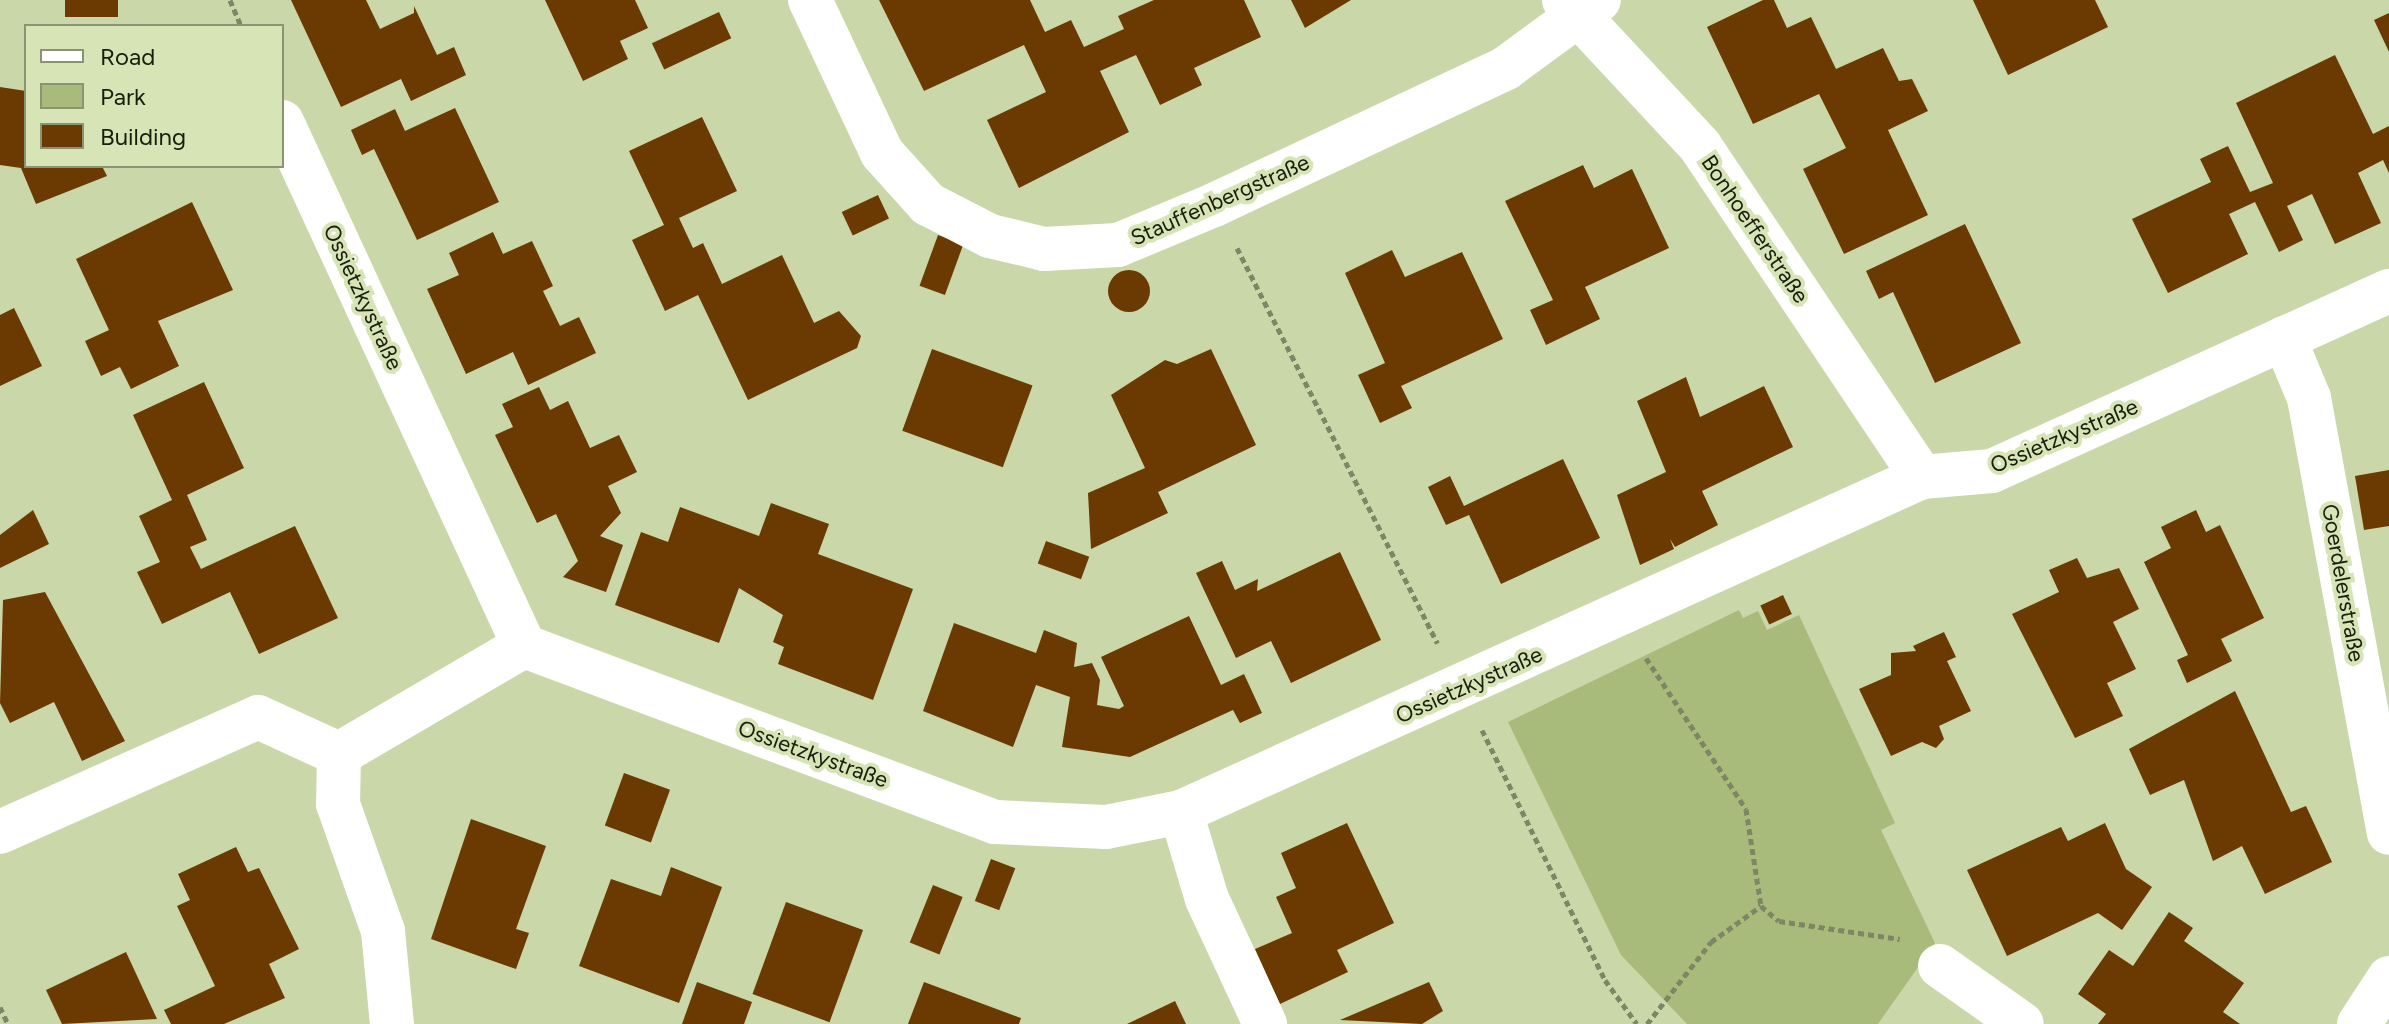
<!DOCTYPE html>
<meta charset="utf-8">
<style>
body{margin:0}
#map{position:relative;width:2389px;height:1024px;overflow:hidden;background:#c9d7a9;font-family:Figtree,sans-serif}
div>[style]{position:absolute}
.green>*{inset:0;background:#a9bb7a}
.building>*{inset:0;background:#6a3a02;transform-origin:0 0}
.round{border-radius:50%}
.path>*{height:5px;margin-top:-2.5px;transform-origin:0;background:repeating-linear-gradient(90deg,#7c8765 0 6px,transparent 0 10px)}
.minor>*{height:44px;margin:-22px;padding:0 22px;transform-origin:22px;border-radius:22px;background:#fff}
span{translate:-50% -50%;white-space:nowrap;text-align:center;line-height:1.15;-webkit-text-stroke:8px #d6e4b6;paint-order:stroke}
.street-label{font-size:22px;color:#181d0c}
.legend{position:absolute;left:24px;top:24px;width:260px;height:144px;box-sizing:border-box;background:#d6e4b6;border:2px solid #8a9472;margin:0;padding:10px 14px;list-style:none;font-size:24px;color:#181d0c}
.legend li{display:flex;align-items:center;gap:16px;height:40px}
.legend b{width:40px;border:2px solid #8a9472}
</style>
<div id="map">
<div class="green">
<div style="clip-path:polygon(1739px 610px,1743px 618px,1758px 611px,1767px 630px,1799px 615px,1895px 823px,1881px 830px,1935px 943px,1878px 1024px,1687px 1024px,1621px 955px,1508px 722px)"></div>
</div>
<div class="building">
<div style="left:65px;top:0;width:53px;height:17px"></div>
<div style="clip-path:polygon(291px 0,366px 0,380px 29px,414px 13px,414px 6px,437px 55px,454px 47px,466px 75px,411px 101px,401px 79px,341px 107px)"></div>
<div style="clip-path:polygon(545px 0,635px 0,648px 28px,620px 41px,628px 59px,583px 81px)"></div>
<div style="clip-path:polygon(879px 0,1030px 0,1045px 32px,1071px 20px,1084px 47px,1124px 29px,1118px 16px,1154px 0,1244px 0,1261px 37px,1194px 68px,1202px 85px,1160px 105px,1136px 55px,1100px 71px,1129px 132px,1019px 188px,987px 120px,1046px 92px,1024px 45px,924px 91px)"></div>
<div style="clip-path:polygon(1291px 0,1351px 0,1305px 28px)"></div>
<div style="clip-path:polygon(1763px 0,1774px 0,1787px 28px,1811px 17px,1836px 69px,1883px 48px,1899px 81px,1912px 79px,1928px 111px,1888px 130px,1928px 215px,1844px 254px,1803px 169px,1846px 148px,1819px 94px,1753px 124px,1707px 27px)"></div>
<div style="clip-path:polygon(1973px 0,2095px 0,2108px 27px,2008px 75px)"></div>
<div style="left:719px;top:12px;width:29px;height:74px;rotate:65deg"></div>
<div style="clip-path:polygon(2389px 13px,2389px 52px,2374px 20px)"></div>
<div style="clip-path:polygon(2335px 55px,2373px 134px,2389px 126px,2389px 173px,2383px 160px,2358px 173px,2381px 223px,2335px 244px,2312px 194px,2287px 206px,2303px 240px,2279px 252px,2255px 202px,2229px 214px,2248px 254px,2168px 293px,2132px 219px,2211px 182px,2200px 159px,2228px 146px,2250px 192px,2273px 183px,2236px 103px)"></div>
<div style="clip-path:polygon(0 87px,26px 91px,26px 166px,102px 166px,107px 176px,36px 204px,21px 168px,0 165px)"></div>
<div style="clip-path:polygon(455px 108px,499px 202px,417px 240px,374px 149px,362px 155px,351px 130px,395px 109px,405px 131px)"></div>
<div style="clip-path:polygon(702px 117px,737px 191px,679px 218px,693px 248px,703px 243px,722px 284px,782px 255px,814px 323px,839px 311px,861px 336px,857px 348px,748px 400px,698px 295px,665px 311px,632px 240px,664px 225px,629px 151px)"></div>
<div style="clip-path:polygon(1583px 165px,1594px 188px,1632px 169px,1669px 248px,1585px 287px,1600px 319px,1546px 345px,1530px 310px,1553px 300px,1505px 201px)"></div>
<div style="left:878px;top:195px;width:26px;height:40px;rotate:65deg"></div>
<div style="clip-path:polygon(192px 202px,233px 290px,158px 321px,179px 366px,131px 389px,120px 367px,101px 376px,85px 341px,109px 330px,76px 259px)"></div>
<div style="clip-path:polygon(1965px 224px,2021px 343px,1935px 383px,1893px 292px,1879px 299px,1866px 271px)"></div>
<div style="clip-path:polygon(493px 232px,503px 254px,532px 241px,553px 286px,543px 291px,560px 326px,579px 317px,596px 353px,528px 385px,513px 352px,466px 374px,427px 289px,459px 275px,449px 253px)"></div>
<div style="left:938px;top:235px;width:27px;height:54px;rotate:20deg"></div>
<div style="clip-path:polygon(1392px 250px,1405px 277px,1462px 252px,1503px 339px,1401px 386px,1412px 408px,1380px 423px,1358px 375px,1385px 363px,1345px 273px)"></div>
<div class="round" style="left:1108px;top:270px;width:42px;height:42px"></div>
<div style="clip-path:polygon(14px 308px,42px 366px,0 386px,0 315px)"></div>
<div style="left:932px;top:349px;width:107px;height:87px;rotate:20deg"></div>
<div style="clip-path:polygon(1211px 349px,1256px 445px,1158px 492px,1168px 513px,1091px 549px,1088px 493px,1145px 468px,1111px 395px,1165px 360px,1177px 364px)"></div>
<div style="clip-path:polygon(1686px 377px,1700px 417px,1764px 386px,1793px 447px,1702px 491px,1718px 525px,1675px 547px,1670px 539px,1674px 549px,1640px 565px,1617px 495px,1666px 472px,1637px 401px)"></div>
<div style="clip-path:polygon(204px 382px,244px 468px,187px 495px,207px 540px,190px 547px,201px 569px,295px 526px,338px 618px,259px 654px,230px 592px,162px 624px,137px 572px,160px 562px,139px 516px,172px 500px,133px 415px)"></div>
<div style="clip-path:polygon(539px 387px,550px 410px,568px 401px,590px 448px,619px 435px,637px 472px,608px 486px,621px 513px,600px 536px,623px 545px,606px 592px,563px 577px,578px 561px,556px 514px,537px 523px,495px 435px,513px 427px,502px 404px)"></div>
<div style="clip-path:polygon(1563px 459px,1600px 538px,1501px 584px,1469px 515px,1446px 525px,1428px 487px,1450px 476px,1464px 506px)"></div>
<div style="clip-path:polygon(2389px 470px,2389px 526px,2364px 530px,2355px 476px)"></div>
<div style="clip-path:polygon(771px 503px,829px 524px,818px 554px,913px 589px,873px 700px,778px 664px,784px 647px,773px 642px,783px 615px,739px 588px,719px 643px,615px 605px,641px 532px,668px 542px,680px 507px,759px 536px)"></div>
<div style="clip-path:polygon(33px 510px,49px 544px,0 568px,0 535px)"></div>
<div style="clip-path:polygon(2196px 510px,2206px 532px,2220px 525px,2264px 618px,2221px 639px,2232px 661px,2187px 683px,2177px 660px,2188px 655px,2144px 562px,2171px 548px,2161px 527px)"></div>
<div style="left:1046px;top:541px;width:46px;height:24px;rotate:20deg"></div>
<div style="clip-path:polygon(1340px 552px,1381px 640px,1291px 683px,1271px 641px,1236px 658px,1196px 573px,1222px 561px,1235px 590px,1258px 579px,1257px 591px)"></div>
<div style="clip-path:polygon(2077px 558px,2087px 578px,2119px 568px,2139px 609px,2113px 622px,2136px 669px,2107px 683px,2123px 716px,2075px 738px,2012px 614px,2059px 592px,2049px 570px)"></div>
<div style="clip-path:polygon(45px 592px,125px 741px,82px 761px,54px 702px,10px 723px,0 703px,3px 600px)"></div>
<div style="left:1783px;top:595px;width:21px;height:25px;rotate:65deg"></div>
<div style="clip-path:polygon(1189px 616px,1221px 685px,1244px 674px,1262px 713px,1240px 723px,1233px 710px,1130px 757px,1062px 747px,1070px 697px,1036px 685px,1013px 747px,923px 711px,954px 623px,1036px 653px,1044px 630px,1077px 643px,1074px 667px,1092px 663px,1100px 680px,1097px 705px,1119px 709px,1124px 706px,1101px 657px)"></div>
<div style="clip-path:polygon(1944px 632px,1956px 657px,1947px 661px,1971px 711px,1939px 726px,1944px 739px,1936px 748px,1922px 742px,1891px 756px,1859px 689px,1891px 675px,1891px 653px,1916px 651px,1913px 646px)"></div>
<div style="clip-path:polygon(2235px 691px,2291px 812px,2306px 806px,2332px 862px,2265px 894px,2242px 846px,2213px 861px,2184px 780px,2150px 795px,2129px 749px)"></div>
<div style="left:624px;top:773px;width:49px;height:56px;rotate:20deg"></div>
<div style="clip-path:polygon(471px 819px,546px 846px,516px 929px,529px 933px,516px 969px,431px 939px)"></div>
<div style="clip-path:polygon(1347px 823px,1394px 923px,1337px 950px,1348px 972px,1280px 1004px,1255px 949px,1292px 933px,1276px 897px,1296px 888px,1281px 853px)"></div>
<div style="clip-path:polygon(2105px 823px,2126px 869px,2152px 887px,2122px 930px,2098px 913px,2007px 956px,1967px 870px,2061px 827px,2068px 841px)"></div>
<div style="clip-path:polygon(236px 847px,248px 872px,259px 868px,299px 949px,269px 964px,285px 998px,224px 1024px,171px 1024px,164px 1010px,215px 986px,177px 906px,190px 900px,178px 874px)"></div>
<div style="left:991px;top:859px;width:26px;height:45px;rotate:21deg"></div>
<div style="clip-path:polygon(671px 867px,722px 887px,679px 1003px,579px 966px,611px 879px,661px 896px)"></div>
<div style="left:933px;top:885px;width:32px;height:62px;rotate:22deg"></div>
<div style="left:786px;top:902px;width:82px;height:98px;rotate:20deg"></div>
<div style="clip-path:polygon(2169px 912px,2193px 928px,2184px 941px,2244px 983px,2223px 1012px,2240px 1024px,2098px 1024px,2106px 1014px,2078px 994px,2109px 950px,2133px 966px)"></div>
<div style="clip-path:polygon(126px 952px,157px 1019px,62px 1024px,46px 990px)"></div>
<div style="clip-path:polygon(697px 982px,752px 1002px,744px 1024px,682px 1024px)"></div>
<div style="clip-path:polygon(924px 982px,1021px 1018px,1019px 1024px,908px 1024px)"></div>
<div style="clip-path:polygon(1429px 982px,1443px 1011px,1422px 1024px,1340px 1020px)"></div>
<div style="clip-path:polygon(1175px 1001px,1186px 1024px,1127px 1024px)"></div>
</div>
<div class="path">
<div style="left:230px;top:0;width:28px;rotate:67deg"></div>
<div style="left:1237px;top:248px;width:443px;rotate:63.1deg"></div>
<div style="left:1646px;top:658px;width:181px;rotate:56.5deg"></div>
<div style="left:1746px;top:809px;width:98px;rotate:81.2deg"></div>
<div style="left:1761px;top:906px;width:23px;rotate:40deg"></div>
<div style="left:1779px;top:921px;width:122px;rotate:8.5deg"></div>
<div style="left:1482px;top:730px;width:279px;rotate:63.8deg"></div>
<div style="left:1605px;top:980px;width:54px;rotate:54deg"></div>
<div style="left:0;top:1007px;width:19px;rotate:65deg"></div>
<div style="left:1647px;top:1024px;width:104px;rotate:-52deg"></div>
<div style="left:1711px;top:942px;width:62px;rotate:-35.8deg"></div>
</div>
<div class="minor">
<div style="left:810px;top:0;width:169px;rotate:64.8deg"></div>
<div style="left:882px;top:153px;width:69px;rotate:48deg"></div>
<div style="left:928px;top:204px;width:70px;rotate:27.3deg"></div>
<div style="left:990px;top:236px;width:56px;rotate:13.5deg"></div>
<div style="left:1044px;top:249px;width:74px;rotate:-3.1deg"></div>
<div style="left:1118px;top:245px;width:104px;rotate:-22.6deg"></div>
<div style="left:1214px;top:205px;width:323px;rotate:-25.1deg"></div>
<div style="left:1506px;top:68px;width:115px;rotate:-36.2deg"></div>
<div style="left:1564px;top:0;width:200px;rotate:47deg"></div>
<div style="left:1700px;top:146px;width:399px;rotate:56.2deg"></div>
<div style="left:282px;top:122px;width:577px;rotate:65.21deg"></div>
<div style="left:524px;top:646px;width:503px;rotate:20.49deg"></div>
<div style="left:995px;top:822px;width:111px;rotate:2.6deg"></div>
<div style="left:1106px;top:827px;width:76px;rotate:-11.3deg"></div>
<div style="left:1181px;top:812px;width:813px;rotate:-24.33deg"></div>
<div style="left:1922px;top:477px;width:70px;rotate:-4.9deg"></div>
<div style="left:1992px;top:471px;width:436px;rotate:-24.4deg"></div>
<div style="left:2284px;top:338px;width:65px;rotate:67.4deg"></div>
<div style="left:2309px;top:398px;width:442px;rotate:79.6deg"></div>
<div style="left:339px;top:754px;width:50px;rotate:91.1deg"></div>
<div style="left:338px;top:804px;width:135px;rotate:70.5deg"></div>
<div style="left:383px;top:931px;width:93px;rotate:84.5deg"></div>
<div style="left:339px;top:754px;width:214px;rotate:-30.3deg"></div>
<div style="left:1181px;top:812px;width:91px;rotate:73.4deg"></div>
<div style="left:1207px;top:899px;width:138px;rotate:65.1deg"></div>
<div style="left:0;top:832px;width:282px;rotate:-24deg"></div>
<div style="left:258px;top:717px;width:89px;rotate:24.6deg"></div>
<div style="left:1940px;top:966px;width:100px;rotate:35.3deg"></div>
<div style="left:2359px;top:1024px;width:55px;rotate:-56.9deg"></div>
</div>
<div class="street-label">
<span style="left:1220px;top:200px;rotate:-24deg">Stauffenbergstraße</span>
<span style="left:1755px;top:229px;rotate:56deg">Bonhoefferstraße</span>
<span style="left:363px;top:297px;rotate:65deg">Ossietzkystraße</span>
<span style="left:2064px;top:436px;rotate:-23deg">Ossietzkystraße</span>
<span style="left:2343px;top:583px;rotate:80deg">Goerdelerstraße</span>
<span style="left:1469px;top:685px;rotate:-24deg">Ossietzkystraße</span>
<span style="left:813px;top:754px;rotate:20deg">Ossietzkystraße</span>
</div>
<ul class="legend">
<li><b style="height:10px;background:#fff"></b>Road</li>
<li><b style="height:22px;background:#a9bb7a"></b>Park</li>
<li><b style="height:22px;background:#6a3a02"></b>Building</li>
</ul>
</div>
